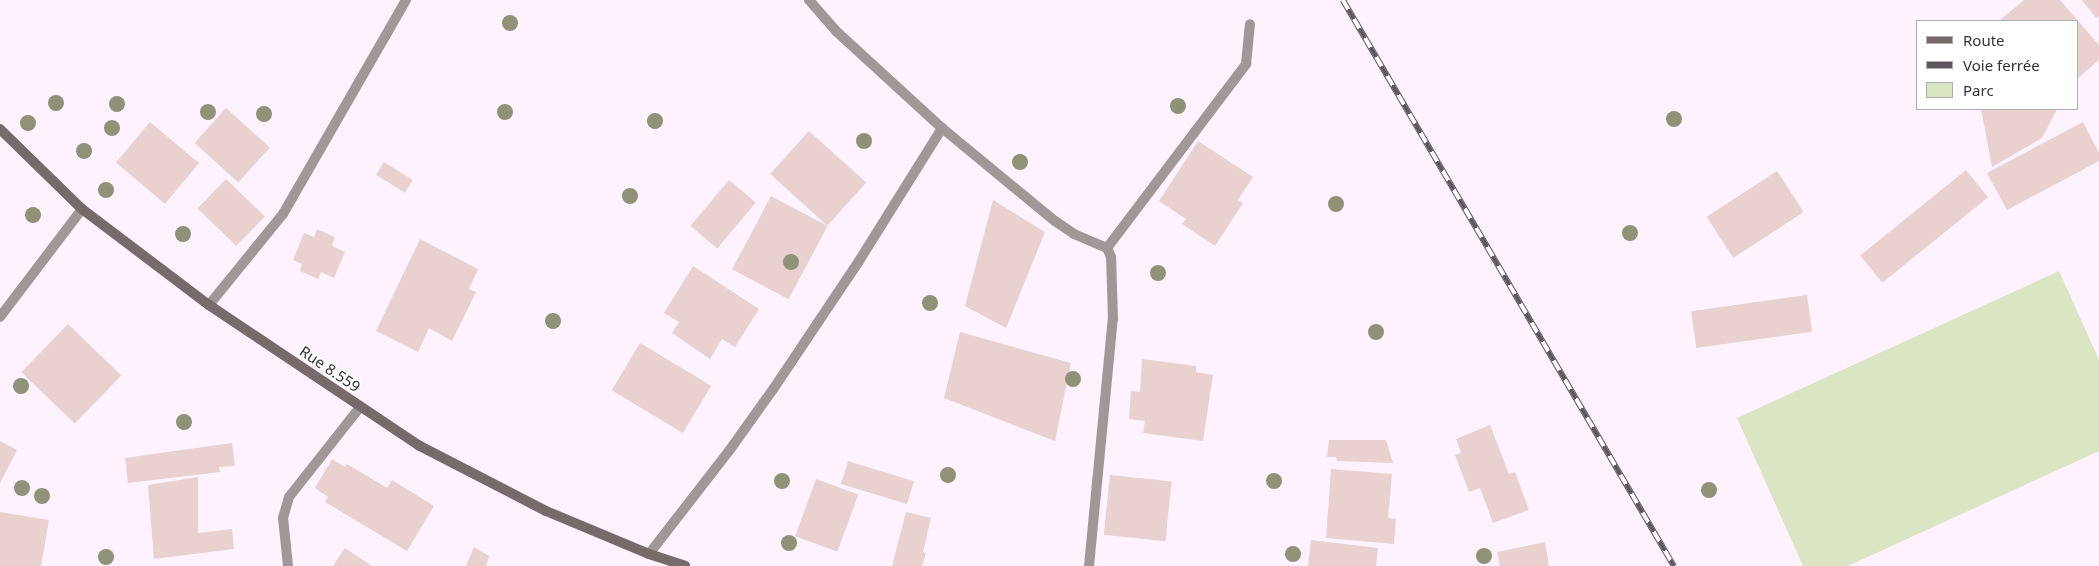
<!DOCTYPE html>
<meta charset="utf-8">
<style>
body{margin:0}
#map{position:relative;width:2099px;height:566px;overflow:hidden;background:#fdf2fe;font-family:"Noto Sans",sans-serif}
div>[style]{position:absolute}
[style*='--x']{left:calc(var(--x)*1px);top:calc(var(--y)*1px);width:calc(var(--w)*1px);rotate:calc(var(--a)*1deg)}
.green>*{inset:0;background:#d9e5c3}
.building>*{inset:0;background:#e8d1cf;transform-origin:0 0}
.street>*{height:10px;margin:-5px;padding:0 5px;transform-origin:5px;border-radius:5px;background:#a09797}
.secondary>*{height:10px;margin:-5px;padding:0 5px;transform-origin:5px;border-radius:5px;background:#776a6b}
.rail>*{height:5.5px;margin-top:-2.75px;transform-origin:0;background:repeating-linear-gradient(90deg,#fff 0 11px,#5d575e 0 22px);box-sizing:border-box;border-block:1px solid #5d575e}
.trees>*{width:16px;height:16px;margin:-8px;border-radius:50%;background:#8f9277}
span{translate:-50% -50%;white-space:nowrap;text-align:center;line-height:1.15;-webkit-text-stroke:4px #fff;paint-order:stroke}
.street-label{font-size:15px;color:#373238}
.legend{position:absolute;left:1916px;top:20px;width:162px;height:90px;box-sizing:border-box;background:#fff;border:1px solid #afadaf;margin:0;padding:6px 9px;list-style:none;font-size:15px;color:#373238}
.legend li{display:flex;align-items:center;gap:10px;height:25px}
.legend b{width:25px;border:1px solid #afadaf}
</style>
<div id="map">
<div class="green">
<i style="clip-path:polygon(2059px 271px,2099px 360px,2099px 451px,1848px 566px,1803px 566px,1737px 418px)"></i>
</div>
<div class="building">
<i style="clip-path:polygon(2024px 0,2060px 0,2099px 45px,2099px 60px,2078px 78px,2078px 21px,1999px 21px)"></i>
<i style="clip-path:polygon(2082px 0,2099px 0,2099px 16px,2096px 18px)"></i>
<i style="left:226px;top:108px;width:59px;height:47px;rotate:42deg"></i>
<i style="clip-path:polygon(1981px 109px,2057px 109px,2042px 138px,1992px 167px)"></i>
<i style="left:150px;top:122px;width:64px;height:53px;rotate:40deg"></i>
<i style="clip-path:polygon(2083px 122px,2099px 153px,2099px 161px,2007px 210px,1987px 173px)"></i>
<i style="left:809px;top:131px;width:77px;height:58px;rotate:42deg"></i>
<i style="clip-path:polygon(1198px 141px,1253px 177px,1238px 200px,1243px 203px,1215px 246px,1182px 224px,1186px 219px,1159px 201px)"></i>
<i style="left:384px;top:162px;width:34px;height:15px;rotate:32deg"></i>
<i style="left:1966px;top:170px;width:35px;height:136px;rotate:51deg"></i>
<i style="left:1777px;top:171px;width:49px;height:84px;rotate:57deg"></i>
<i style="left:226px;top:179px;width:54px;height:41px;rotate:44deg"></i>
<i style="left:729px;top:180px;width:35px;height:60px;rotate:40deg"></i>
<i style="left:771px;top:196px;width:64px;height:83px;rotate:28deg"></i>
<i style="clip-path:polygon(993px 200px,1045px 232px,1006px 328px,965px 306px)"></i>
<i style="clip-path:polygon(317px 229px,335px 237px,332px 246px,345px 252px,334px 278px,321px 272px,318px 279px,300px 271px,302px 264px,293px 260px,304px 233px,314px 237px)"></i>
<i style="clip-path:polygon(420px 239px,478px 269px,469px 289px,476px 292px,452px 341px,429px 328px,418px 352px,376px 331px)"></i>
<i style="clip-path:polygon(693px 266px,759px 309px,735px 347px,722px 339px,710px 359px,672px 333px,679px 322px,664px 313px)"></i>
<i style="left:1807px;top:295px;width:37px;height:117px;rotate:82deg"></i>
<i style="left:68px;top:324px;width:74px;height:67px;rotate:44deg"></i>
<i style="clip-path:polygon(960px 332px,1071px 363px,1055px 441px,944px 398px)"></i>
<i style="left:640px;top:343px;width:83px;height:55px;rotate:31deg"></i>
<i style="clip-path:polygon(1142px 359px,1196px 366px,1196px 372px,1213px 375px,1203px 441px,1143px 433px,1145px 421px,1129px 419px,1131px 391px,1140px 392px)"></i>
<i style="clip-path:polygon(1490px 425px,1509px 474px,1515px 472px,1529px 510px,1493px 523px,1480px 488px,1469px 492px,1455px 455px,1461px 453px,1456px 439px)"></i>
<i style="clip-path:polygon(1329px 440px,1386px 440px,1393px 463px,1337px 461px,1336px 457px,1327px 457px)"></i>
<i style="clip-path:polygon(0 441px,17px 450px,0 483px)"></i>
<i style="clip-path:polygon(232px 443px,235px 466px,219px 467px,220px 472px,128px 483px,125px 458px)"></i>
<i style="clip-path:polygon(332px 459px,345px 467px,347px 464px,387px 488px,392px 480px,434px 506px,407px 551px,325px 502px,328px 497px,315px 488px)"></i>
<i style="left:848px;top:461px;width:69px;height:24px;rotate:17deg"></i>
<i style="clip-path:polygon(1331px 469px,1392px 474px,1388px 518px,1396px 519px,1394px 544px,1326px 538px)"></i>
<i style="left:1110px;top:475px;width:62px;height:60px;rotate:6deg"></i>
<i style="clip-path:polygon(198px 477px,198px 533px,232px 529px,234px 549px,154px 559px,148px 485px)"></i>
<i style="left:816px;top:479px;width:45px;height:61px;rotate:20deg"></i>
<i style="clip-path:polygon(0 512px,49px 520px,41px 566px,0 566px)"></i>
<i style="clip-path:polygon(906px 512px,931px 518px,923px 552px,926px 553px,922px 566px,892px 566px)"></i>
<i style="clip-path:polygon(1311px 540px,1378px 548px,1376px 566px,1308px 566px)"></i>
<i style="clip-path:polygon(1545px 542px,1549px 566px,1500px 566px,1497px 552px)"></i>
<i style="clip-path:polygon(474px 547px,489px 556px,486px 566px,466px 566px)"></i>
<i style="clip-path:polygon(345px 548px,372px 566px,333px 566px)"></i>
</div>
<div class="street">
<i style="--x:809;--y:0;--w:41;--a:48.9"></i>
<i style="--x:836;--y:31;--w:144;--a:42.5"></i>
<i style="--x:942;--y:128;--w:146;--a:39.5"></i>
<i style="--x:1055;--y:221;--w:23;--a:34"></i>
<i style="--x:1074;--y:234;--w:36;--a:23"></i>
<i style="--x:209;--y:305;--w:117;--a:-50.9"></i>
<i style="--x:283;--y:214;--w:247;--a:-60.1"></i>
<i style="--x:0;--y:317;--w:136;--a:-52.8"></i>
<i style="--x:649;--y:554;--w:130;--a:-52.2"></i>
<i style="--x:729;--y:451;--w:77;--a:-54.5"></i>
<i style="--x:774;--y:388;--w:153;--a:-56.2"></i>
<i style="--x:859;--y:261;--w:157;--a:-58"></i>
<i style="--x:288;--y:566;--w:48;--a:-95.9"></i>
<i style="--x:283;--y:518;--w:22;--a:-74"></i>
<i style="--x:289;--y:497;--w:115;--a:-51.7"></i>
<i style="--x:1089;--y:566;--w:248;--a:-84.5"></i>
<i style="--x:1113;--y:319;--w:62;--a:-91.8"></i>
<i style="--x:1111;--y:257;--w:10;--a:-114"></i>
<i style="--x:1107;--y:248;--w:231;--a:-52.9"></i>
<i style="--x:1246;--y:64;--w:40;--a:-84.3"></i>
</div>
<div class="secondary">
<i style="--x:0;--y:129;--w:115;--a:44.3"></i>
<i style="--x:82;--y:209;--w:159;--a:37.1"></i>
<i style="--x:209;--y:305;--w:252;--a:33.8"></i>
<i style="--x:418;--y:445;--w:144;--a:27.3"></i>
<i style="--x:546;--y:511;--w:112;--a:22.7"></i>
<i style="--x:649;--y:554;--w:38;--a:18"></i>
</div>
<div class="rail">
<i style="--x:1343;--y:0;--w:656;--a:59.68"></i>
</div>
<div class="trees">
<i style="left:510px;top:23px"></i>
<i style="left:56px;top:103px"></i>
<i style="left:117px;top:104px"></i>
<i style="left:1178px;top:106px"></i>
<i style="left:208px;top:112px"></i>
<i style="left:505px;top:112px"></i>
<i style="left:264px;top:114px"></i>
<i style="left:1674px;top:119px"></i>
<i style="left:655px;top:121px"></i>
<i style="left:28px;top:123px"></i>
<i style="left:112px;top:128px"></i>
<i style="left:864px;top:141px"></i>
<i style="left:84px;top:151px"></i>
<i style="left:1020px;top:162px"></i>
<i style="left:106px;top:190px"></i>
<i style="left:630px;top:196px"></i>
<i style="left:1336px;top:204px"></i>
<i style="left:33px;top:215px"></i>
<i style="left:1630px;top:233px"></i>
<i style="left:183px;top:234px"></i>
<i style="left:791px;top:262px"></i>
<i style="left:1158px;top:273px"></i>
<i style="left:930px;top:303px"></i>
<i style="left:553px;top:321px"></i>
<i style="left:1376px;top:332px"></i>
<i style="left:1073px;top:379px"></i>
<i style="left:21px;top:386px"></i>
<i style="left:184px;top:422px"></i>
<i style="left:948px;top:475px"></i>
<i style="left:782px;top:481px"></i>
<i style="left:1274px;top:481px"></i>
<i style="left:22px;top:488px"></i>
<i style="left:1709px;top:490px"></i>
<i style="left:42px;top:496px"></i>
<i style="left:789px;top:543px"></i>
<i style="left:1293px;top:554px"></i>
<i style="left:1484px;top:556px"></i>
<i style="left:106px;top:557px"></i>
</div>
<div class="street-label">
<span style="left:330px;top:369px;rotate:34deg">Rue 8.559</span>
</div>
<ul class="legend">
<li><b style="height:6px;background:#776a6b"></b>Route</li>
<li><b style="height:6px;background:#5d575e"></b>Voie ferrée</li>
<li><b style="height:14px;background:#d9e5c3"></b>Parc</li>
</ul>
</div>
